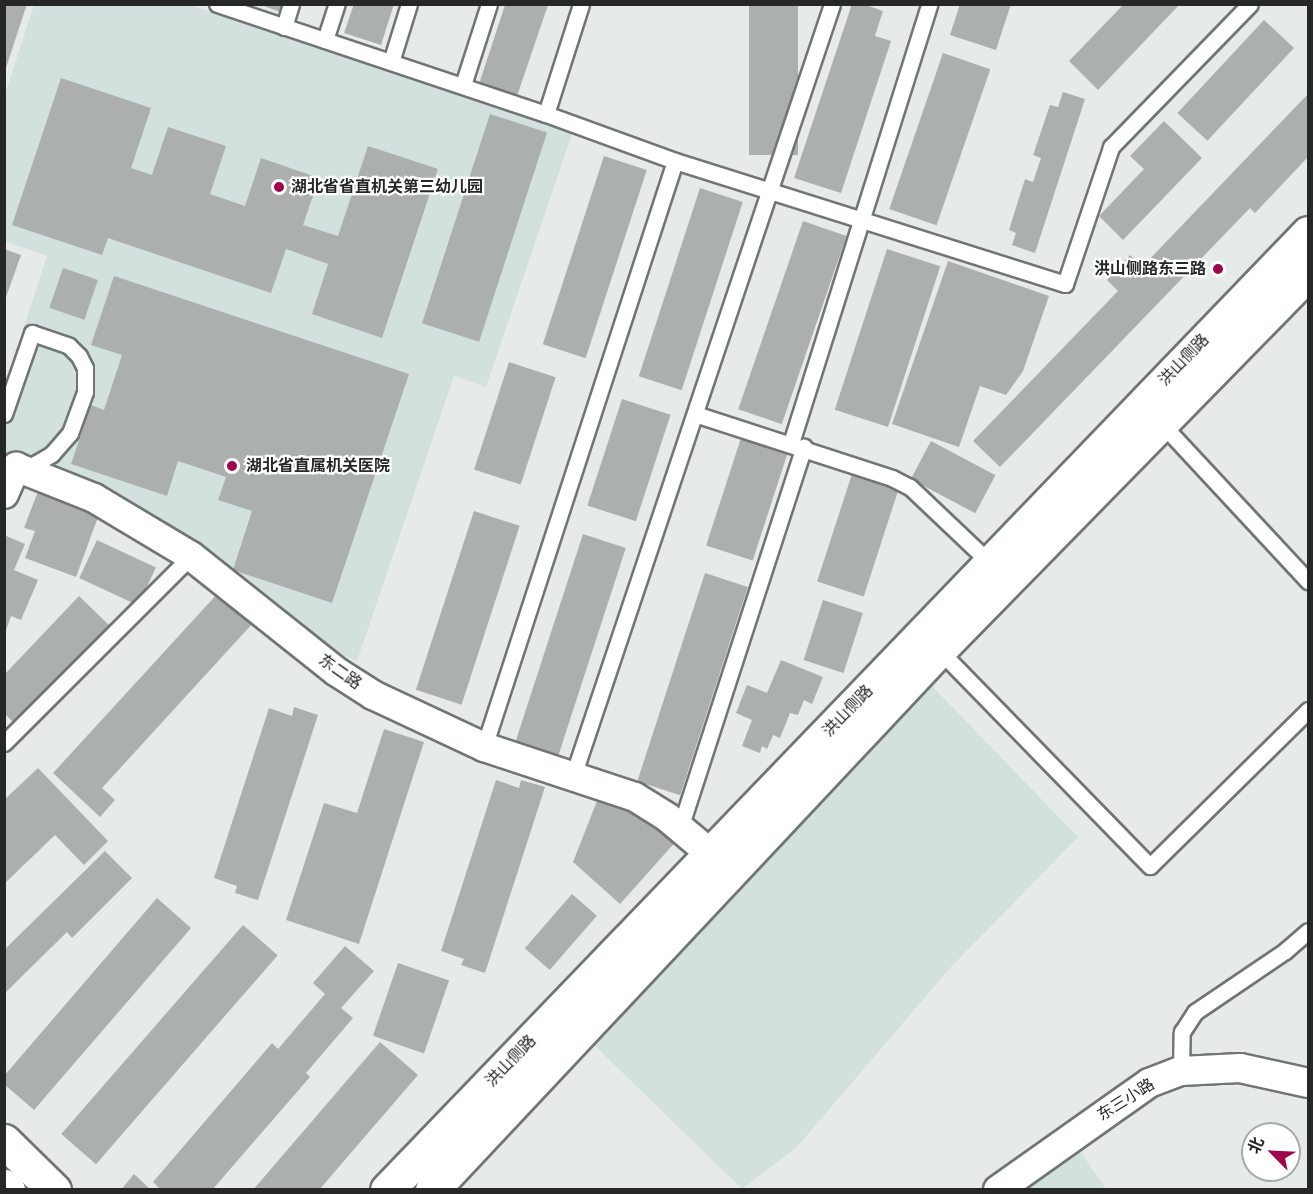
<!DOCTYPE html>
<meta charset="utf-8">
<style>
body{margin:0}
#map{position:relative;width:1313px;height:1194px;overflow:hidden;background:#e6ebea;font-family:"Fira Sans","Noto Sans SC",sans-serif}
div>[style]{position:absolute}
[style*='--x']{left:calc(var(--x)*1px);top:calc(var(--y)*1px);width:calc(var(--w)*1px);rotate:calc(var(--a)*1deg)}
.built>*{inset:0;background:#d2e0de}
.building>*{inset:0;background:#abb0af;transform-origin:0 0}
.roads{filter:drop-shadow(2px 0 #717574) drop-shadow(-2px 0 #717574) drop-shadow(0 2px #717574) drop-shadow(0 -2px #717574)}
.lane>*{height:15px;margin:-7.5px;padding:0 7.5px;transform-origin:7.5px;border-radius:7.5px;background:#fff}
.street>*{height:28px;margin:-14px;padding:0 14px;transform-origin:14px;border-radius:14px;background:#fff}
.secondary>*{height:33px;margin:-16.5px;padding:0 16.5px;transform-origin:16.5px;border-radius:16.5px;background:#fff}
.dots>*{width:16px;height:16px;translate:-50% -50%;box-sizing:border-box;border:3px solid #fff;border-radius:50%}
span{translate:-50% -50%;white-space:nowrap;text-align:center;line-height:1.15;-webkit-text-stroke:4.5px #fff;paint-order:stroke}
.poi-label{font-size:16px;color:#262828;font-weight:700}
.left{translate:0 -50%;text-align:left}
.right{translate:-100% -50%;text-align:right}
.street-label{font-size:16px;color:#262828}
.frame{position:absolute;inset:0;border:6px solid #262828;pointer-events:none}
.north{position:absolute;left:1241px;top:1122px;width:60px;height:60px;box-sizing:border-box;background:#fff;border:2px solid #a8a9a9;border-radius:50%;rotate:294deg;font-size:16px;font-weight:700;line-height:24px;text-align:center;color:#262828}
.north::after{content:'';display:block;margin:auto;width:21px;height:27px;background:#9f054a;clip-path:polygon(50% 0,100% 100%,50% 72%,0 100%)}
</style>
<div id="map">
<div class="built">
<i style="clip-path:polygon(34px 5px,190px 5px,572px 134px,486px 387px,454px 376px,357px 661px,327px 649px,76px 480px,5px 452px,5px 385px,47px 256px,5px 241px,5px 94px)"></i>
<i style="clip-path:polygon(932px 686px,1078px 837px,949px 969px,797px 1147px,742px 1189px,591px 1042px)"></i>
<i style="clip-path:polygon(1080px 1151px,1106px 1189px,1026px 1189px)"></i>
</div>
<div class="building">
<i style="clip-path:polygon(4px 4px,27px 4px,5px 71px,4px 71px)"></i>
<i style="clip-path:polygon(259px 4px,282px 4px,280px 12px)"></i>
<i style="clip-path:polygon(354px 4px,394px 4px,381px 45px,344px 33px)"></i>
<i style="left:749px;top:4px;width:49px;height:151px"></i>
<i style="clip-path:polygon(852px 4px,863px 4px,883px 11px,875px 36px,891px 41px,841px 193px,794px 178px)"></i>
<i style="clip-path:polygon(960px 4px,1011px 4px,996px 50px,950px 35px)"></i>
<i style="clip-path:polygon(1124px 4px,1180px 4px,1098px 90px,1069px 61px)"></i>
<i style="clip-path:polygon(505px 5px,548px 5px,517px 96px,479px 84px)"></i>
<i style="left:1264px;top:20px;width:41px;height:127px;rotate:43deg"></i>
<i style="left:943px;top:53px;width:50px;height:165px;rotate:19deg"></i>
<i style="clip-path:polygon(61px 78px,151px 108px,131px 168px,152px 175px,168px 127px,226px 146px,210px 194px,245px 206px,261px 158px,319px 178px,303px 225px,338px 236px,368px 146px,438px 169px,382px 338px,312px 314px,328px 264px,286px 249px,271px 293px,108px 238px,102px 255px,12px 225px)"></i>
<i style="clip-path:polygon(1063px 92px,1085px 99px,1035px 253px,1012px 245px,1016px 233px,1009px 230px,1025px 179px,1033px 182px,1041px 158px,1033px 155px,1050px 105px,1058px 107px)"></i>
<i style="clip-path:polygon(1308px 94px,1308px 157px,1255px 213px,1250px 208px,1000px 467px,973px 441px,1118px 291px,1107px 280px,1130px 255px,1142px 267px)"></i>
<i style="left:490px;top:114px;width:60px;height:220px;rotate:18deg"></i>
<i style="clip-path:polygon(1164px 121px,1202px 158px,1123px 240px,1099px 216px,1144px 169px,1130px 156px)"></i>
<i style="left:604px;top:156px;width:45px;height:198px;rotate:18deg"></i>
<i style="left:700px;top:188px;width:45px;height:198px;rotate:18deg"></i>
<i style="left:803px;top:221px;width:46px;height:199px;rotate:19deg"></i>
<i style="clip-path:polygon(4px 249px,21px 255px,5px 300px,4px 300px)"></i>
<i style="left:887px;top:249px;width:56px;height:169px;rotate:18deg"></i>
<i style="clip-path:polygon(948px 261px,1049px 296px,1023px 371px,1006px 395px,980px 386px,959px 447px,892px 424px)"></i>
<i style="left:63px;top:268px;width:37px;height:42px;rotate:19deg"></i>
<i style="clip-path:polygon(114px 276px,409px 374px,332px 603px,233px 570px,252px 511px,218px 500px,226px 477px,178px 461px,167px 496px,71px 464px,91px 405px,104px 410px,122px 355px,91px 345px)"></i>
<i style="left:509px;top:362px;width:49px;height:113px;rotate:18deg"></i>
<i style="left:622px;top:399px;width:51px;height:112px;rotate:18deg"></i>
<i style="left:741px;top:438px;width:49px;height:113px;rotate:18deg"></i>
<i style="left:931px;top:441px;width:73px;height:43px;rotate:28deg"></i>
<i style="left:852px;top:474px;width:49px;height:113px;rotate:18deg"></i>
<i style="clip-path:polygon(40px 486px,101px 509px,76px 577px,25px 558px,35px 531px,24px 528px)"></i>
<i style="left:474px;top:511px;width:48px;height:188px;rotate:18deg"></i>
<i style="left:583px;top:534px;width:45px;height:219px;rotate:18deg"></i>
<i style="clip-path:polygon(4px 535px,25px 544px,14px 570px,38px 580px,21px 620px,11px 616px,5px 633px)"></i>
<i style="left:97px;top:540px;width:65px;height:42px;rotate:25deg"></i>
<i style="left:705px;top:573px;width:45px;height:219px;rotate:18deg"></i>
<i style="clip-path:polygon(219px 592px,253px 623px,102px 788px,115px 800px,100px 817px,53px 773px)"></i>
<i style="clip-path:polygon(79px 596px,111px 627px,17px 726px,5px 714px,5px 674px)"></i>
<i style="left:823px;top:600px;width:42px;height:63px;rotate:18deg"></i>
<i style="clip-path:polygon(781px 660px,823px 677px,812px 704px,804px 700px,798px 715px,790px 713px,780px 738px,773px 735px,767px 749px,762px 746px,760px 753px,742px 746px,752px 720px,736px 713px,747px 685px,767px 693px)"></i>
<i style="clip-path:polygon(294px 707px,318px 715px,258px 900px,235px 893px,237px 886px,214px 878px,269px 708px,292px 716px)"></i>
<i style="clip-path:polygon(384px 729px,424px 742px,359px 944px,286px 920px,324px 803px,357px 813px)"></i>
<i style="clip-path:polygon(38px 768px,108px 841px,84px 865px,55px 835px,4px 884px,4px 800px)"></i>
<i style="clip-path:polygon(496px 780px,519px 788px,521px 780px,545px 787px,485px 973px,461px 965px,464px 959px,441px 951px)"></i>
<i style="clip-path:polygon(599px 796px,656px 818px,679px 838px,620px 904px,573px 862px)"></i>
<i style="clip-path:polygon(105px 851px,132px 878px,72px 938px,67px 932px,4px 994px,4px 950px)"></i>
<i style="left:572px;top:894px;width:33px;height:72px;rotate:41deg"></i>
<i style="clip-path:polygon(157px 898px,191px 928px,34px 1110px,4px 1084px,4px 1076px)"></i>
<i style="left:243px;top:925px;width:46px;height:277px;rotate:41deg"></i>
<i style="clip-path:polygon(345px 946px,374px 971px,341px 1008px,353px 1018px,306px 1073px,310px 1077px,212px 1190px,161px 1190px,153px 1182px,272px 1043px,278px 1049px,325px 994px,313px 983px)"></i>
<i style="left:398px;top:963px;width:54px;height:77px;rotate:19deg"></i>
<i style="clip-path:polygon(380px 1042px,418px 1075px,319px 1190px,253px 1190px)"></i>
<i style="clip-path:polygon(134px 1174px,151px 1190px,121px 1190px)"></i>
</div>
<div class="roads">
<div class="lane">
<i style="--x:217;--y:4;--w:347;--a:18.5"></i>
<i style="--x:546;--y:114;--w:137;--a:20"></i>
<i style="--x:675;--y:161;--w:409;--a:17.5"></i>
<i style="--x:1065;--y:284;--w:145;--a:-71.4"></i>
<i style="--x:1111;--y:147;--w:199;--a:-45.8"></i>
<i style="--x:284;--y:27;--w:24;--a:-73"></i>
<i style="--x:325;--y:40;--w:38;--a:-72"></i>
<i style="--x:391;--y:62;--w:61;--a:-72.8"></i>
<i style="--x:463;--y:85;--w:85;--a:-72.2"></i>
<i style="--x:546;--y:114;--w:115;--a:-72.3"></i>
<i style="--x:4;--y:414;--w:86;--a:-70.9"></i>
<i style="--x:32;--y:333;--w:39;--a:19"></i>
<i style="--x:69;--y:346;--w:14;--a:45"></i>
<i style="--x:79;--y:356;--w:13;--a:63"></i>
<i style="--x:85;--y:368;--w:24;--a:90"></i>
<i style="--x:85;--y:392;--w:44;--a:110.1"></i>
<i style="--x:70;--y:433;--w:28;--a:131"></i>
<i style="--x:52;--y:454;--w:32;--a:150"></i>
<i style="--x:695;--y:414;--w:207;--a:18"></i>
<i style="--x:892;--y:478;--w:20;--a:27"></i>
<i style="--x:910;--y:487;--w:110;--a:43.5"></i>
<i style="--x:1161;--y:423;--w:216;--a:47.1"></i>
<i style="--x:791;--y:443;--w:460;--a:-72.5"></i>
<i style="--x:939;--y:650;--w:302;--a:45.7"></i>
<i style="--x:1150;--y:866;--w:222;--a:-44.6"></i>
<i style="--x:4;--y:743;--w:264;--a:-45"></i>
<i style="--x:484;--y:747;--w:616;--a:-71.95"></i>
<i style="--x:573;--y:776;--w:814;--a:-71.45"></i>
<i style="--x:680;--y:828;--w:401;--a:-72"></i>
<i style="--x:1181;--y:1071;--w:39;--a:-89"></i>
<i style="--x:1182;--y:1032;--w:24;--a:-57"></i>
<i style="--x:1195;--y:1012;--w:109;--a:-34.1"></i>
<i style="--x:1285;--y:951;--w:30;--a:-41"></i>
</div>
<div class="street">
<i style="--x:4;--y:494;--w:30;--a:-66"></i>
<i style="--x:16;--y:467;--w:84;--a:21.7"></i>
<i style="--x:94;--y:498;--w:113;--a:30.9"></i>
<i style="--x:191;--y:556;--w:186;--a:38.5"></i>
<i style="--x:337;--y:672;--w:43;--a:32.6"></i>
<i style="--x:373;--y:695;--w:123;--a:25.1"></i>
<i style="--x:484;--y:747;--w:159;--a:18.3"></i>
<i style="--x:635;--y:797;--w:39;--a:32"></i>
<i style="--x:668;--y:818;--w:56;--a:39.9"></i>
<i style="--x:998;--y:1190;--w:185;--a:-35.3"></i>
<i style="--x:1149;--y:1083;--w:34;--a:-21"></i>
<i style="--x:1181;--y:1071;--w:59;--a:-2.9"></i>
<i style="--x:1240;--y:1068;--w:70;--a:12.4"></i>
</div>
<div class="secondary">
<i style="--x:4;--y:1141;--w:70;--a:44.4"></i>
<i style="--x:4;--y:1186;--w:6;--a:45"></i>
<i style="--x:387;--y:1190;--w:1328;--a:-46.1"></i>
<i style="--x:432;--y:1190;--w:741;--a:-46.81"></i>
<i style="--x:939;--y:650;--w:528;--a:-45.61"></i>
</div>
</div>
<div class="dots">
<i style="left:279px;top:187px;background:#9f054a"></i>
<i style="left:1218px;top:269px;background:#9f054a"></i>
<i style="left:232px;top:466px;background:#9f054a"></i>
</div>
<div class="poi-label">
<span class="left" style="left:291px;top:187px">湖北省省直机关第三幼儿园</span>
<span class="right" style="left:1206px;top:269px">洪山侧路东三路</span>
<span class="left" style="left:246px;top:466px">湖北省直属机关医院</span>
</div>
<div class="street-label">
<span style="left:1184px;top:360px;rotate:-46deg">洪山侧路</span>
<span style="left:340px;top:672px;rotate:35deg">东二路</span>
<span style="left:848px;top:711px;rotate:-46deg">洪山侧路</span>
<span style="left:511px;top:1061px;rotate:-46deg">洪山侧路</span>
<span style="left:1126px;top:1100px;rotate:-32deg">东三小路</span>
</div>
<div class="frame"></div>
<div class="north">北</div>
</div>
